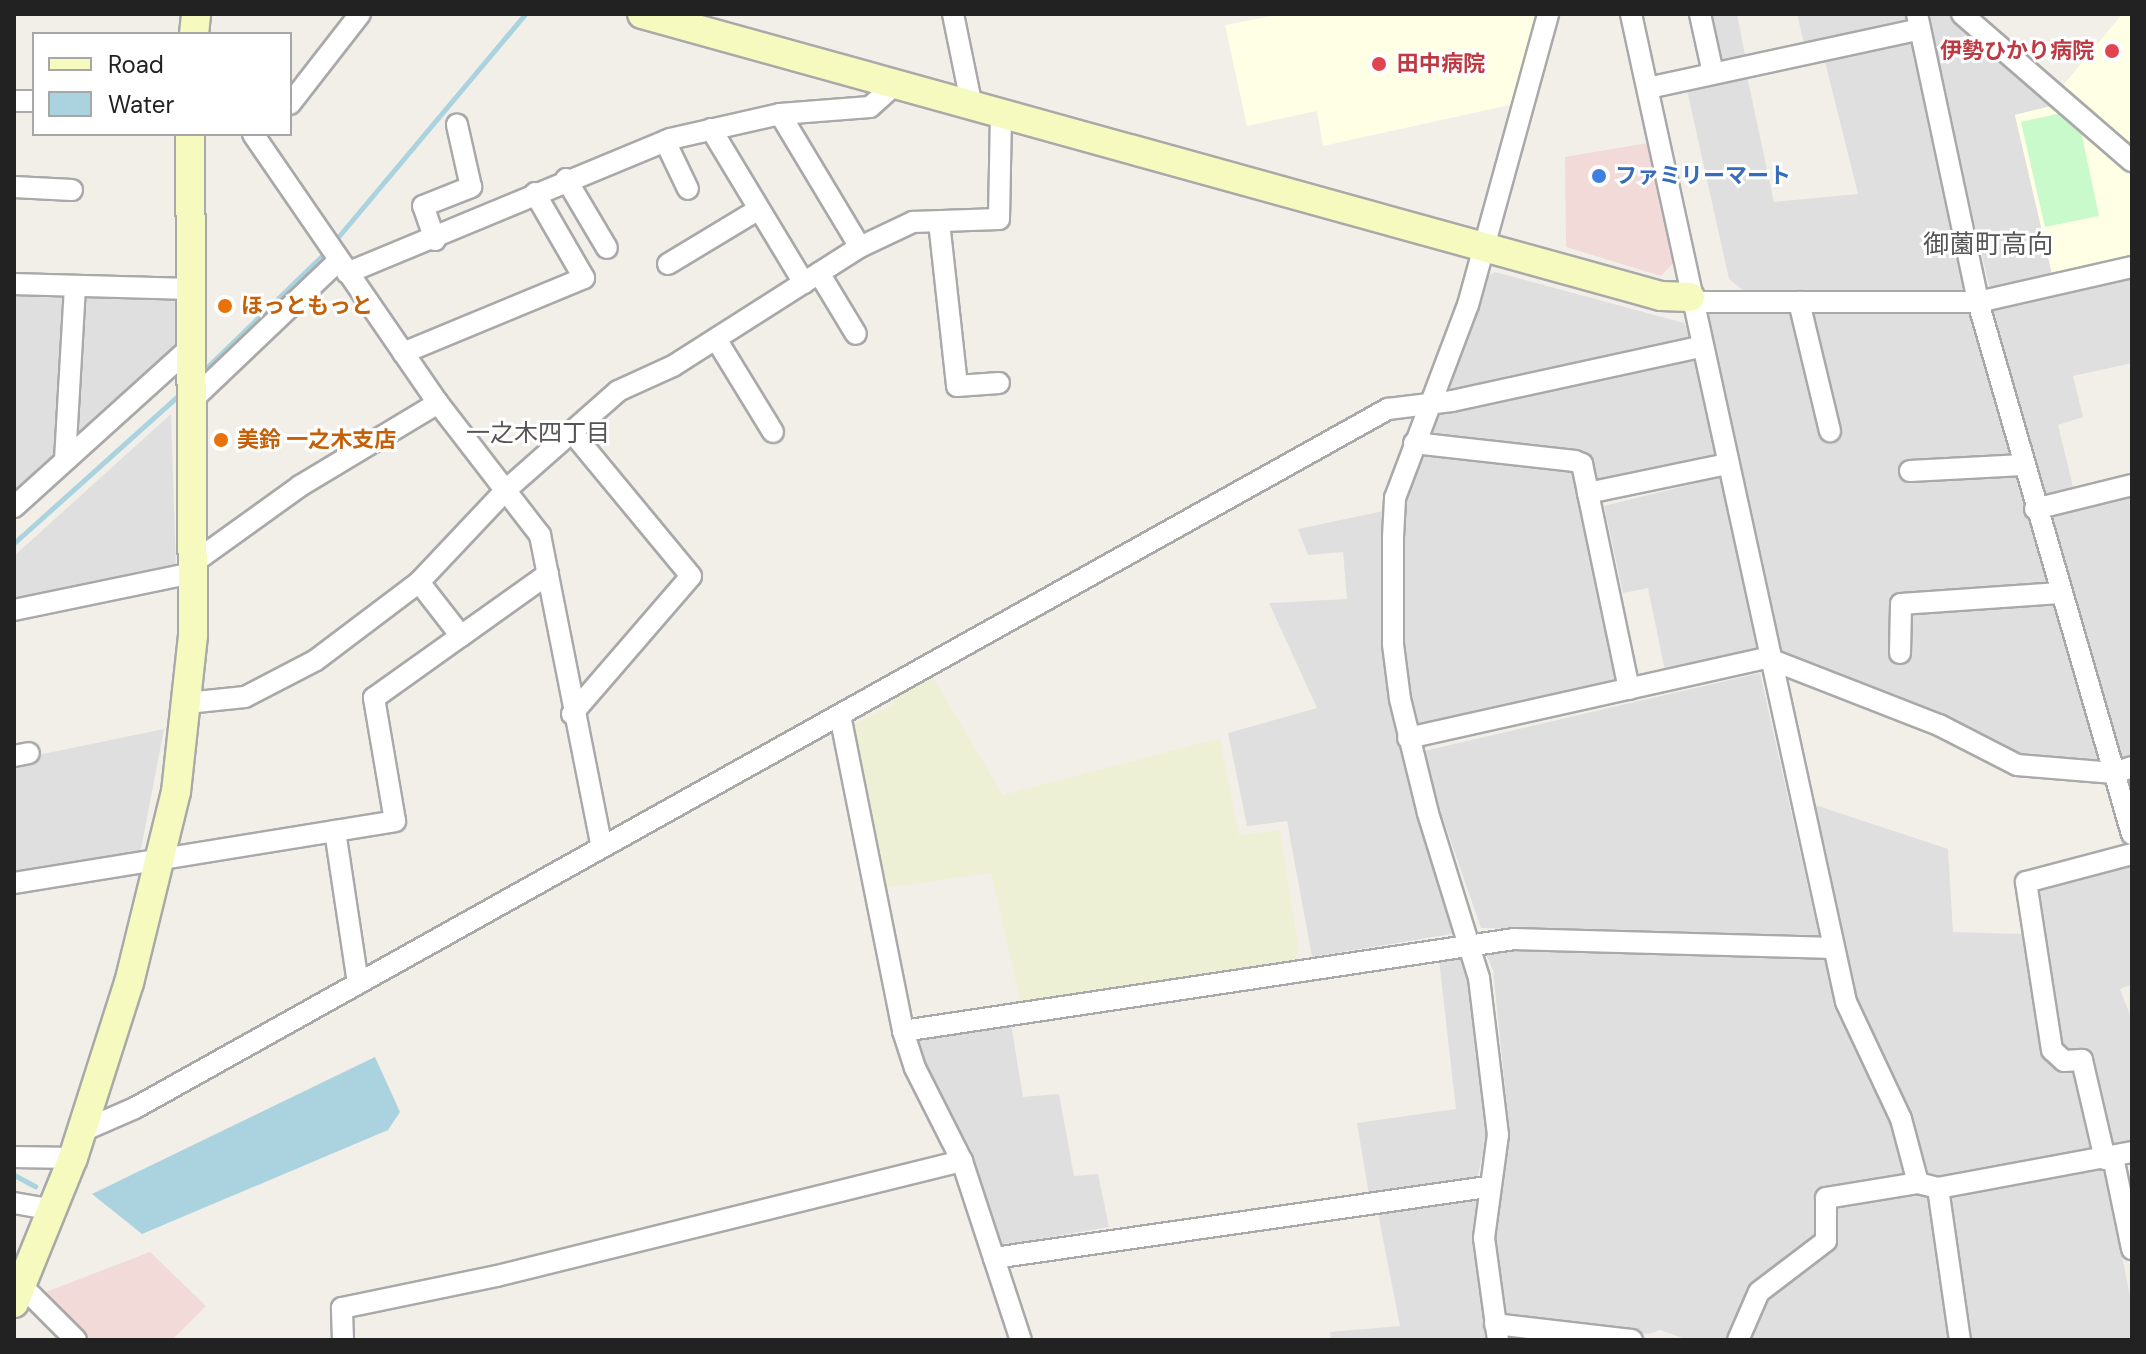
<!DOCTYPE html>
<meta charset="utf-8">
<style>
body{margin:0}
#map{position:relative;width:2146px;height:1354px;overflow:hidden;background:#f2efe9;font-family:"DM Sans","Noto Sans JP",sans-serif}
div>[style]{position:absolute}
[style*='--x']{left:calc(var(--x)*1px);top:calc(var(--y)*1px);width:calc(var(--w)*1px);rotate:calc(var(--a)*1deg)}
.residential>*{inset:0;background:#e0dfdf}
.commercial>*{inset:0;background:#f2dad9}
.education>*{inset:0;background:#ffffe5}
.farmland>*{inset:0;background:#eef0d5}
.park>*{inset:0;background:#c8facc}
.water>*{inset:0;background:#aad3df}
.stream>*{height:5px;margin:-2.5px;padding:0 2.5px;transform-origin:2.5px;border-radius:2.5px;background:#aad3df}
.roads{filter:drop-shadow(2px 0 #a9a9a9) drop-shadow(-2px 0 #a9a9a9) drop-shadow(0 2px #a9a9a9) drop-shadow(0 -2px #a9a9a9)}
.street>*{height:20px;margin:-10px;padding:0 10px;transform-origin:10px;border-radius:10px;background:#fff}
.secondary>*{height:28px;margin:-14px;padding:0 14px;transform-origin:14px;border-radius:14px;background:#f7fabf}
.dots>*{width:22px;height:22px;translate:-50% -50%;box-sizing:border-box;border:4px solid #fff;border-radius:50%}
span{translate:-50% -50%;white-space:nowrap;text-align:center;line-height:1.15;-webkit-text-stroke:6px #fff;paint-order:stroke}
.health-label{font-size:22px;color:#be3a42;font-weight:700}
.right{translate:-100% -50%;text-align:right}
.left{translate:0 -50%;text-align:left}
.shop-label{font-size:22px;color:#366cbe;font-weight:700}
.food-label{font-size:22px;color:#c56008;font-weight:700}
.neighbourhood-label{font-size:24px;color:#555}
.quarter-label{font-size:26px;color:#555}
.frame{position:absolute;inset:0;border:16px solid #222;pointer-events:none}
.legend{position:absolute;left:32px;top:32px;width:260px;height:104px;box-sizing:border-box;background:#fff;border:2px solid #a7a7a7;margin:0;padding:10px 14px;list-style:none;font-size:24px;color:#222}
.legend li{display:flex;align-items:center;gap:16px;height:40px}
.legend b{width:40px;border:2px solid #a7a7a7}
</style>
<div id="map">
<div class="residential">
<i style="clip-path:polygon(1705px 14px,1737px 14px,1746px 60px,1721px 66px)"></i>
<i style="clip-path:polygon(1797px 14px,1911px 14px,1914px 25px,1805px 48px)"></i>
<i style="clip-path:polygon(1925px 14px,1960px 14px,2060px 104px,2015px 115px,2053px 278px,1990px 289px)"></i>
<i style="clip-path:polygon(1915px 38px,1969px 295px,1749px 295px,1729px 279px,1687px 90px,1747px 76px,1774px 202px,1858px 194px,1824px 58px)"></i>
<i style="clip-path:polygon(1495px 272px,1684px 323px,1692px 343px,1448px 393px,1443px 389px,1484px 278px)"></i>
<i style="clip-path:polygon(2132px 272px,2132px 363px,2073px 376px,2083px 417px,2058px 425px,2075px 495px,2045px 503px,1986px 309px)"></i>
<i style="clip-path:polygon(14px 294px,175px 296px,177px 345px,14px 494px)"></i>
<i style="clip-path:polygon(1701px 306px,1967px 308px,1973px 312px,2103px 757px,2097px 766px,2019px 758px,1778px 656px)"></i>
<i style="clip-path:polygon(1697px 357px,1718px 456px,1598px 484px,1590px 482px,1583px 458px,1428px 439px,1436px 413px)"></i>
<i style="clip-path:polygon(171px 414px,176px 568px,14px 601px,14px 556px)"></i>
<i style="clip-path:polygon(1421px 449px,1572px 464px,1624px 681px,1412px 728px,1399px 643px,1399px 513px)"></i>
<i style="clip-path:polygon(1721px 477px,1758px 656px,1666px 676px,1648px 588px,1623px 593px,1604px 506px)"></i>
<i style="clip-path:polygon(2132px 490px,2132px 760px,2127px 761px,2115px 753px,2041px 513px)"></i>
<i style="clip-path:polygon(1388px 510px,1387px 643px,1457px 933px,1312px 957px,1287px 821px,1247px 826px,1228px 733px,1317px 708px,1269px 603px,1347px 599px,1343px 552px,1308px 555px,1298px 529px)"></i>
<i style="clip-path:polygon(1760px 673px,1819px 936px,1481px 928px,1420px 752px)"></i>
<i style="clip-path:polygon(164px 729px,140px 854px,14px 875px,14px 760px)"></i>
<i style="clip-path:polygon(1809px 803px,1948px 849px,1953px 932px,2022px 934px,2042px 1050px,2056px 1068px,2075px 1069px,2093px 1152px,1926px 1178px,1911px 1114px,1856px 1001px)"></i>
<i style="clip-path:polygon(2131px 863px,2132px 984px,2120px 989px,2132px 1020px,2132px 1142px,2111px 1148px,2089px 1053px,2068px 1054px,2059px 1047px,2035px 889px)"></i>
<i style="clip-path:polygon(1561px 948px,1827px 957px,1834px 1007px,1895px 1124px,1907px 1178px,1818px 1188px,1818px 1236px,1750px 1286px,1728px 1340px,1688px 1340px,1660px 1330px,1649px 1334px,1504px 1317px,1492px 1240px,1496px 1194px,1510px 1137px,1493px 970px,1484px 949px)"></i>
<i style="clip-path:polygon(1466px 955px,1472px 974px,1488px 1133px,1477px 1178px,1369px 1195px,1357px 1123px,1456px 1109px,1439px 960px)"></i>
<i style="clip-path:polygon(1011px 1024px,1023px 1097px,1059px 1094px,1074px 1176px,1098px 1174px,1109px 1227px,999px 1246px,972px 1151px,922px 1062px,918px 1039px)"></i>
<i style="clip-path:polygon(2104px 1166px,2132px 1306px,2132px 1340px,1968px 1340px,1948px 1194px)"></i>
<i style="clip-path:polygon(1931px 1195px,1951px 1340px,1747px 1340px,1763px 1298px,1835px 1247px,1834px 1204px)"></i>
<i style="clip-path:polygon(1477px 1196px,1475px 1238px,1488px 1340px,1331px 1340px,1330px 1332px,1400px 1326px,1377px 1208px)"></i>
</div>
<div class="commercial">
<i style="clip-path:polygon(1654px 142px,1677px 259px,1661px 276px,1566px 247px,1565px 157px)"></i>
<i style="clip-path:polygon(150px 1252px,206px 1306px,172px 1340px,76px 1340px,33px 1297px)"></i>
</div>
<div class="education">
<i style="clip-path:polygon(1282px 14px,1538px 14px,1514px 104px,1323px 146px,1317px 111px,1247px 126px,1225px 25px)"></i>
<i style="clip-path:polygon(2122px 14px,2132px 14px,2132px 148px,2061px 88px)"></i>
<i style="clip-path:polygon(2060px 104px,2130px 165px,2132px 263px,2053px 278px,2015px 115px)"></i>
</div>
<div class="farmland">
<i style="clip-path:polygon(932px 676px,1003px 795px,1220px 738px,1239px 835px,1280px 830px,1299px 951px,1291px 963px,1022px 1008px,991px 873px,885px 888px,851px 725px,893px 705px,889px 698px)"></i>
</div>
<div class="park">
<i style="clip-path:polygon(2061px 113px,2081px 131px,2099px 216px,2045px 227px,2021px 122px)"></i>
</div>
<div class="water">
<i style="clip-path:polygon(375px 1057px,400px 1112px,388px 1130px,142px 1234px,92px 1194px)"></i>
</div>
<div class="stream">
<i style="--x:333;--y:243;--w:299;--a:-50"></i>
<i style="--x:202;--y:372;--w:174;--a:-44.1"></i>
<i style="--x:14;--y:543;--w:224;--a:-41.9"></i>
<i style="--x:14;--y:1175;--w:24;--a:28"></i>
</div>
<div class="roads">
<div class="street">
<i style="--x:953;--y:14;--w:90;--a:78.4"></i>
<i style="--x:1631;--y:14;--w:1011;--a:77.72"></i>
<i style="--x:1846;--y:1002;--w:129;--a:64.8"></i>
<i style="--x:1901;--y:1119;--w:66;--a:75.1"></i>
<i style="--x:1918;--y:1183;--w:21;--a:14"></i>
<i style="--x:1938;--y:1188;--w:154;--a:81.8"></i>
<i style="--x:1700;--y:14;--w:60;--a:77.6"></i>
<i style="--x:1917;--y:14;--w:294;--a:78"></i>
<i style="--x:1978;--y:302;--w:554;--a:73.86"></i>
<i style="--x:1962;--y:14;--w:225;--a:40.9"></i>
<i style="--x:1648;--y:88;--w:278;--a:-12.2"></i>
<i style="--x:14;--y:101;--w:20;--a:0"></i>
<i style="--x:290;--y:104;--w:114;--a:-52.1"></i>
<i style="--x:780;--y:114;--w:155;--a:59"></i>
<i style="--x:711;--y:129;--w:180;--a:58.9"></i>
<i style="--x:253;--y:134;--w:326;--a:55.5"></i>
<i style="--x:438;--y:403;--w:167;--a:52.3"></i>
<i style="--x:540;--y:535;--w:318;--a:78.8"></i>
<i style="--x:665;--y:141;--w:53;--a:64.4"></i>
<i style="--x:566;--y:179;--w:80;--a:59.3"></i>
<i style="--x:14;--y:187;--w:58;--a:3"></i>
<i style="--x:939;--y:222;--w:165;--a:83.7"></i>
<i style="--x:957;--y:386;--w:42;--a:-4.1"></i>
<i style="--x:435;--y:240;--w:36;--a:-109"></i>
<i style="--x:423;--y:206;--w:52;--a:-21.6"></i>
<i style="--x:471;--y:187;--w:64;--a:-102.7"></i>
<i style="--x:668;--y:264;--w:106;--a:-31.1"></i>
<i style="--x:347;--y:273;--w:350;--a:-22.5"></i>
<i style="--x:670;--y:139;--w:113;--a:-12.8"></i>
<i style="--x:780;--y:114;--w:90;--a:-4.4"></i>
<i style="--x:870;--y:107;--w:36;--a:-42"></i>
<i style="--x:819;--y:273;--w:71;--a:58.8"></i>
<i style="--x:14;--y:284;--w:176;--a:1.6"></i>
<i style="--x:1691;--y:302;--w:287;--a:0"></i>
<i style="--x:1978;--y:302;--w:158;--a:-12.8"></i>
<i style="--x:1799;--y:302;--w:133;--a:76.5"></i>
<i style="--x:716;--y:339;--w:109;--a:58.5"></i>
<i style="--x:403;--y:353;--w:196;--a:-22.5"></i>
<i style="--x:584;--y:278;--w:98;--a:-120"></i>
<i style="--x:191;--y:401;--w:204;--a:-43.6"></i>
<i style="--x:1414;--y:443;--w:162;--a:6.4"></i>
<i style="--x:1575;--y:461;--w:8;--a:23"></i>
<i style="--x:1582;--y:464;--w:30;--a:78"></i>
<i style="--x:65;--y:460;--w:174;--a:-86.7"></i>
<i style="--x:1910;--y:471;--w:113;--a:-3"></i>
<i style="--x:14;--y:507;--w:239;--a:-42.1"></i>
<i style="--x:2035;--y:509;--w:100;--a:-13.9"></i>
<i style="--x:193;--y:563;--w:132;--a:-35.7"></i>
<i style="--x:300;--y:486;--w:161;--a:-31"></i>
<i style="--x:14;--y:610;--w:182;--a:-11.7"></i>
<i style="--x:461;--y:636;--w:107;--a:-35.5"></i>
<i style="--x:1900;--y:653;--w:49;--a:-88.8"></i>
<i style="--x:1901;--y:604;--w:159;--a:-4"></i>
<i style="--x:1629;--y:689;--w:200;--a:-101.8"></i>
<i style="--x:1588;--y:493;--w:142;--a:-11.8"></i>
<i style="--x:187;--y:703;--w:58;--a:-5.9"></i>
<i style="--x:245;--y:697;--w:80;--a:-27.5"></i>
<i style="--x:316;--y:660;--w:129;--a:-37.1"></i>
<i style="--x:419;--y:582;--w:128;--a:-46.6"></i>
<i style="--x:507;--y:489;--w:148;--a:-41.4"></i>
<i style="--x:618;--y:391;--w:60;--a:-24.4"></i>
<i style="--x:673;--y:366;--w:222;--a:-32.5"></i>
<i style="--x:860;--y:247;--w:59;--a:-25.3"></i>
<i style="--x:913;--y:222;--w:86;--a:-2"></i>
<i style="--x:999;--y:219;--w:108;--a:-88.9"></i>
<i style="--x:572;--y:714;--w:182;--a:-49.2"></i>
<i style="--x:691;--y:576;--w:187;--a:-129.6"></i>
<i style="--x:840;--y:715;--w:322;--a:78.7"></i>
<i style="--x:903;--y:1031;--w:39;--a:72"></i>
<i style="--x:915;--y:1068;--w:104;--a:63.2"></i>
<i style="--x:962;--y:1161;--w:188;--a:71.8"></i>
<i style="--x:1408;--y:738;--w:368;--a:-12.6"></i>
<i style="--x:1767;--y:658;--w:185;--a:21.3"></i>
<i style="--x:1939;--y:725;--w:88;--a:27.1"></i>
<i style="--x:2017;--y:765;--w:97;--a:4.7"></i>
<i style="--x:2114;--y:773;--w:19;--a:-18"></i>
<i style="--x:14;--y:756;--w:15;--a:-11"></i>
<i style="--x:335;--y:831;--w:154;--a:81.4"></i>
<i style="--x:14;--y:883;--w:386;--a:-9.2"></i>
<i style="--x:395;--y:821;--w:125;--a:-99.7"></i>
<i style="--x:374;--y:698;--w:107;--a:-35.5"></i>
<i style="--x:461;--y:636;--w:68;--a:-127.9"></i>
<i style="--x:903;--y:1031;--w:618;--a:-8.56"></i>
<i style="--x:1514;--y:939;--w:319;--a:1.6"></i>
<i style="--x:80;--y:1132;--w:60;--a:-23.6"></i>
<i style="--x:135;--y:1108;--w:1435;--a:-29.16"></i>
<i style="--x:1388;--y:409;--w:64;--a:-7.1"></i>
<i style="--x:1452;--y:401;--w:254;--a:-12.3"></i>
<i style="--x:14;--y:1157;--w:59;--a:1"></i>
<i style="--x:2113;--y:1157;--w:94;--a:78.3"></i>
<i style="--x:2105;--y:1159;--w:102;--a:-103.1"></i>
<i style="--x:2082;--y:1060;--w:18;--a:177"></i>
<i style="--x:2064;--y:1061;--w:16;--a:-137"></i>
<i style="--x:2052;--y:1050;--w:170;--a:-98.8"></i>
<i style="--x:2026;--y:882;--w:110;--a:-14.8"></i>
<i style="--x:1938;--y:1188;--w:197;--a:-10.5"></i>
<i style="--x:14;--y:1203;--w:40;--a:10"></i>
<i style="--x:994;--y:1258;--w:498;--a:-8.2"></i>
<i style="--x:21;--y:1285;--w:78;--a:45"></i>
<i style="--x:1495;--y:1324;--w:138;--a:6.7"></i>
<i style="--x:343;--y:1340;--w:32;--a:-92"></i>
<i style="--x:342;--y:1308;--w:158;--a:-11.7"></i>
<i style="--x:497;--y:1276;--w:479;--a:-13.9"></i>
<i style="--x:1498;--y:1340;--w:103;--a:-97.8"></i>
<i style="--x:1484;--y:1238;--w:104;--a:-82.3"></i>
<i style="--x:1498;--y:1135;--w:158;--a:-96.9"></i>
<i style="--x:1479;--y:978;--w:173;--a:-107.2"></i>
<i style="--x:1428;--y:813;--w:117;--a:-103.8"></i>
<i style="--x:1400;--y:699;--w:55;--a:-97.3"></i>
<i style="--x:1393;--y:644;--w:107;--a:-90"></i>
<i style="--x:1393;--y:537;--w:39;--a:-87"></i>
<i style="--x:1395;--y:498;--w:206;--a:-69.3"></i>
<i style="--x:1468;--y:305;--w:302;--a:-74.6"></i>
<i style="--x:1738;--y:1340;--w:52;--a:-66.4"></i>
<i style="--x:1759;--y:1292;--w:84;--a:-37.3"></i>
<i style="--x:1826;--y:1241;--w:43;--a:-90"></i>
<i style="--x:1826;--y:1198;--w:93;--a:-9.3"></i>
</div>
<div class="secondary">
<i style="--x:642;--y:14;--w:1057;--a:15.47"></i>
<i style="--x:1661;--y:296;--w:29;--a:2"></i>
<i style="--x:194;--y:34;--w:20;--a:-84"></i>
<i style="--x:14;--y:1303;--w:157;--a:-67.9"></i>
<i style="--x:73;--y:1158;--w:184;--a:-72.3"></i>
<i style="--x:129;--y:983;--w:197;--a:-76.2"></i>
<i style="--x:176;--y:792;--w:158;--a:-83.8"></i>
<i style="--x:193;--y:635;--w:501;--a:-90.34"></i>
</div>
</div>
<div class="dots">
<i style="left:2112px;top:51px;background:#e0444e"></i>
<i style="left:1379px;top:64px;background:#e0444e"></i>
<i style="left:1599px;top:176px;background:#3f7fe0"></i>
<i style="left:225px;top:306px;background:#e8710a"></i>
<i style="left:221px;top:440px;background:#e8710a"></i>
</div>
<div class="health-label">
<span class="right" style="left:2094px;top:51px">伊勢ひかり病院</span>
<span class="left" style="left:1397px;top:64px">田中病院</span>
</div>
<div class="shop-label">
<span class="left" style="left:1615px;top:176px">ファミリーマート</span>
</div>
<div class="food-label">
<span class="left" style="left:241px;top:306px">ほっともっと</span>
<span class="left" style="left:237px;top:440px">美鈴 一之木支店</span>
</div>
<div class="neighbourhood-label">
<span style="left:538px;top:433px">一之木四丁目</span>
</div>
<div class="quarter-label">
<span style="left:1988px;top:245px">御薗町高向</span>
</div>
<div class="frame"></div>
<ul class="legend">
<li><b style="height:10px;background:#f7fabf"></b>Road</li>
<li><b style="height:22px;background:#aad3df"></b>Water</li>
</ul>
</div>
